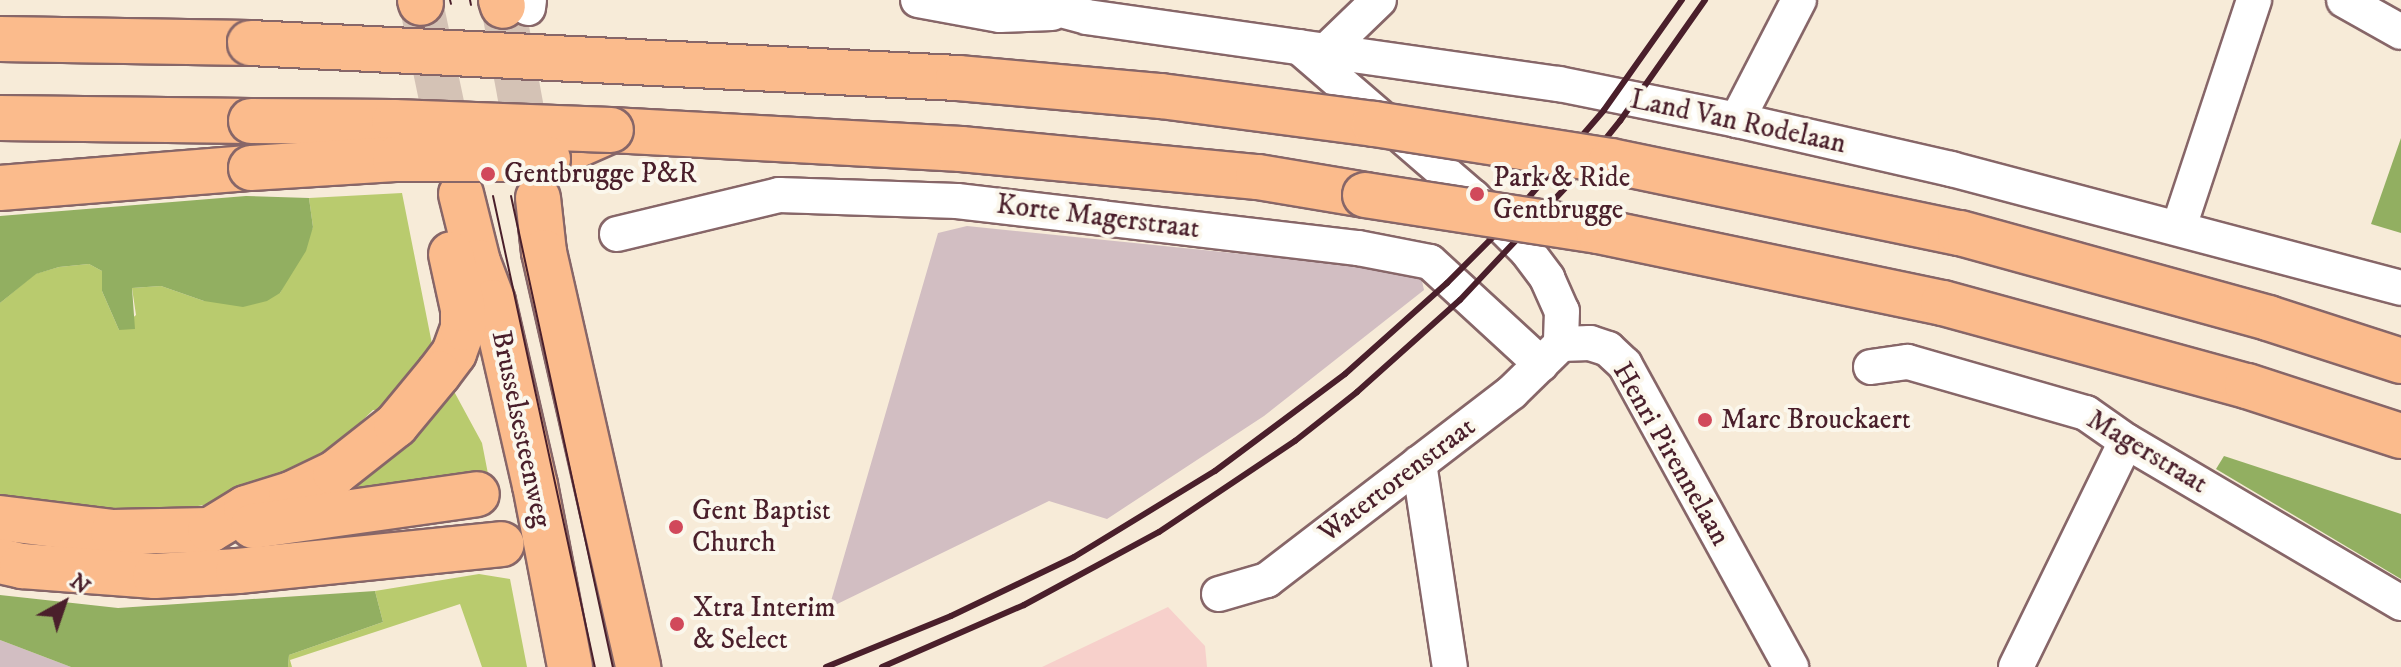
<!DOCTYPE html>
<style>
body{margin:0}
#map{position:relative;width:2401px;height:667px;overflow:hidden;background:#f7ebd8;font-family:"IM FELL DW Pica",serif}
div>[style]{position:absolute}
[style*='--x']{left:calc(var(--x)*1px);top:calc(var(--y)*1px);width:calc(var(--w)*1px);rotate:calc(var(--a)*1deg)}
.built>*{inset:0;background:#f7d0cb}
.industrial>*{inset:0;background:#d2bec2}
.green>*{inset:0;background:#b9cb6e}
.forest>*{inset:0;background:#92af61}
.major-tunnel>*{height:44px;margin-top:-22px;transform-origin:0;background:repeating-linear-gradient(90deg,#d4c2b5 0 44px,transparent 0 66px)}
.roads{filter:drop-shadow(2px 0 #876668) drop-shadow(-2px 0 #876668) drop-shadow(0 2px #876668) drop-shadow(0 -2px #876668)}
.minor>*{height:34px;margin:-17px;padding:0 17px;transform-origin:17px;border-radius:17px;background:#fff}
.major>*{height:44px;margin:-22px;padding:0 22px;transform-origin:22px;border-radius:22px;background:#fbbb8c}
.highway>*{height:44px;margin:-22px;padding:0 22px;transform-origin:22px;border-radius:22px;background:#fbbb8c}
.tram>*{height:2px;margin:-1px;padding:0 1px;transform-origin:1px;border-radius:1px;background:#4a1f2b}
.rail>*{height:6px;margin:-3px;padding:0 3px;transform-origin:3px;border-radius:3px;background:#4a1f2b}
.bridges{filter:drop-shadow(2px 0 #876668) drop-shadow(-2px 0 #876668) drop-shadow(0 2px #876668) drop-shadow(0 -2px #876668)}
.highway-bridge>*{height:44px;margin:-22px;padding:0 22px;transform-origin:22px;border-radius:22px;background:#fbbb8c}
.dots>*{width:22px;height:22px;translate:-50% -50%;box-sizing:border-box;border:4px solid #fbf7ec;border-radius:50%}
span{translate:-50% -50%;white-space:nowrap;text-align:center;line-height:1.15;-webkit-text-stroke:8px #fbf7ec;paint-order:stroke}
.street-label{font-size:28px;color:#4a1f2b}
.poi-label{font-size:28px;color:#4a1f2b}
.left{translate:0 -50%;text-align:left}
.north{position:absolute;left:24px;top:563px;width:80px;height:80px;-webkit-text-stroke:6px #fbf7ec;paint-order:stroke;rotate:40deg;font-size:22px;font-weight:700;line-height:32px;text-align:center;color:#4a1f2b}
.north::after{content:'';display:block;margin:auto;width:28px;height:36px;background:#4a1f2b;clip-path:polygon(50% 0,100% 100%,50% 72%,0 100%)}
</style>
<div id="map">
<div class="built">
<i style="clip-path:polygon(1168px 607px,1205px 646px,1207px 667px,1042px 667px)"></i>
</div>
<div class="industrial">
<i style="clip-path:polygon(967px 226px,1420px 272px,1424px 290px,1264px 416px,1107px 519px,1049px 501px,829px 608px,938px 233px)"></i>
<i style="clip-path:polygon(0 640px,71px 667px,0 667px)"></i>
</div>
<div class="green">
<i style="clip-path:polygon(402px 193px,435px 359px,396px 411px,373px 410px,343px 439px,280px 478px,204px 505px,156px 513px,92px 512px,0 501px,0 303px,35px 274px,59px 267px,89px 264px,102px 271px,102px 291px,119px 330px,136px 315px,132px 288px,161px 286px,204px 301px,280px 293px,313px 227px,309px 198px)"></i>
<i style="clip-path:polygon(450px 384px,482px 443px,489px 479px,311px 509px,361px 482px,402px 448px)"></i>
<i style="clip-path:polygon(479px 574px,510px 579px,527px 667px,482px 667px,460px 604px,290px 660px,292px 667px,288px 667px,289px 655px,383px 622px,375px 591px)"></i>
</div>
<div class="forest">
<i style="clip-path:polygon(2401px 138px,2401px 233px,2371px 224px)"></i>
<i style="clip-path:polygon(246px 196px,309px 198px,313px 227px,306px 251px,280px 293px,267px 301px,243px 307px,204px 301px,161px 286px,132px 288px,135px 329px,119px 330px,102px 291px,102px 271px,89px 264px,59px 267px,36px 274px,0 303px,0 216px)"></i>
<i style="clip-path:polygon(2224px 456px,2401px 514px,2401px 579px,2216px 469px)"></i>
<i style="clip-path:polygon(375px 591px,383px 622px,289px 655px,288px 667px,71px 667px,0 640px,0 595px,118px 608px)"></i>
</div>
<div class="major-tunnel">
<i style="--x:421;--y:3;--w:161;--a:78.2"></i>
<i style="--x:503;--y:6;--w:161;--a:79.6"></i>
</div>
<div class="roads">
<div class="minor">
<i style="--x:918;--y:0;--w:83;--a:10.4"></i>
<i style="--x:1000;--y:15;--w:52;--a:-2.2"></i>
<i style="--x:1024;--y:0;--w:65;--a:15.1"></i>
<i style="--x:1087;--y:17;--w:477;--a:8.1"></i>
<i style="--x:1559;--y:84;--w:182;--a:11.4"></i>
<i style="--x:1737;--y:120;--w:220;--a:12.9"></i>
<i style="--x:1951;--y:169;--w:465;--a:14.8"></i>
<i style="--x:2344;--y:0;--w:65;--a:29.3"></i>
<i style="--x:528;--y:8;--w:8;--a:-83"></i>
<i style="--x:1299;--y:47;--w:230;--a:40.8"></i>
<i style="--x:1473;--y:197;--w:76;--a:45"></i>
<i style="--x:1527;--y:251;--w:34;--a:53"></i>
<i style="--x:1547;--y:278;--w:36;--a:66"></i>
<i style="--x:1562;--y:311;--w:33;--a:92"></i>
<i style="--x:1327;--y:50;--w:72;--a:-43.9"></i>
<i style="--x:1737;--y:120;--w:135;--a:-62.7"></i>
<i style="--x:2179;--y:227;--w:239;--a:-71.7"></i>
<i style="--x:617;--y:234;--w:167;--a:-13.5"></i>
<i style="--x:779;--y:195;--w:178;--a:1.9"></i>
<i style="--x:957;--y:201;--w:404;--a:6.7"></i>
<i style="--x:1358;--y:248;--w:73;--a:11"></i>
<i style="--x:1430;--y:262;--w:151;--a:42.6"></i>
<i style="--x:1561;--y:344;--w:29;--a:-2"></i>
<i style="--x:1590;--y:343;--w:19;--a:18"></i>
<i style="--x:1608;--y:349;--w:23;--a:43"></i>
<i style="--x:1625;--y:365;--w:345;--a:61.2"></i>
<i style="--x:1871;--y:367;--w:37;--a:-8"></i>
<i style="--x:1908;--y:362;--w:185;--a:16"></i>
<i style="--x:2086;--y:413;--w:49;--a:35"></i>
<i style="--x:2126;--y:441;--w:319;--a:30.5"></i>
<i style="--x:1419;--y:463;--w:206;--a:81.4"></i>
<i style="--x:1219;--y:594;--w:50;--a:-16.3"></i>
<i style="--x:1267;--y:580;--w:309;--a:-37.5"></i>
<i style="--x:1512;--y:392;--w:69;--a:-44.4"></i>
<i style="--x:2016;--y:667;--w:251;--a:-64"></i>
</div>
<div class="major">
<i style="--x:420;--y:0;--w:3;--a:72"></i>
<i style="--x:501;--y:0;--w:6;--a:72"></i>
<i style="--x:461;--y:194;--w:70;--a:76"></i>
<i style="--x:478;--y:262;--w:43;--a:69.4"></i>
<i style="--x:493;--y:302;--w:188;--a:77.1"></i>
<i style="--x:535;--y:485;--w:185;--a:79.1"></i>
<i style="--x:538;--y:198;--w:54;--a:83.7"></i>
<i style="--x:544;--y:252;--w:426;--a:77.2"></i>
<i style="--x:439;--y:373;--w:25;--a:-53"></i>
<i style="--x:454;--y:353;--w:27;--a:-70"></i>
<i style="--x:463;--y:328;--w:19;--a:-90"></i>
<i style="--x:463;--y:309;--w:56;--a:-102.3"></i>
</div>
<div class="highway">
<i style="--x:0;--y:39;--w:250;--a:0.9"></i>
<i style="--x:0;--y:118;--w:251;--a:0.7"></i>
<i style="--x:578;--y:145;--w:36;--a:-24"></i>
<i style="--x:611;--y:130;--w:351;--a:3.1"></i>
<i style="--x:961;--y:149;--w:298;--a:5.4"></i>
<i style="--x:1258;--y:177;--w:109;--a:9.5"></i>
<i style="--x:0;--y:188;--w:252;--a:-4.6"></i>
<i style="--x:0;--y:518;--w:114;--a:7.1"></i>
<i style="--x:113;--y:532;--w:97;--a:-1.2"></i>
<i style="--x:210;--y:530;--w:42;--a:-31.4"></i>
<i style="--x:246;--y:508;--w:47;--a:-17.3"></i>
<i style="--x:291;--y:494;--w:49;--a:-25.5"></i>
<i style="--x:335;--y:473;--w:78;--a:-38.2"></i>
<i style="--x:396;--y:425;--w:67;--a:-50.4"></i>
<i style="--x:253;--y:526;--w:226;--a:-8.1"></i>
<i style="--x:0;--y:561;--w:23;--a:13"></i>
<i style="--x:22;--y:566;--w:133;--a:4.3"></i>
<i style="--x:155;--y:576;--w:83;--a:-3.4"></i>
<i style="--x:238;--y:571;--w:265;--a:-5.8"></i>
</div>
</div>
<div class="tram">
<i style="--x:450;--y:0;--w:4;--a:76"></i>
<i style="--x:470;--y:0;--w:5;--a:79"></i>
<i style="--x:493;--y:196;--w:482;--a:77.8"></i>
<i style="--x:511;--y:196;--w:482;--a:77.8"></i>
</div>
<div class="rail">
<i style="--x:826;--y:667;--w:135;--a:-22.2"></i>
<i style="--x:951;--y:616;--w:136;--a:-25.6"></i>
<i style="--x:1074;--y:557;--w:165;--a:-31.4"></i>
<i style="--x:1215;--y:471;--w:162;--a:-36.7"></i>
<i style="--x:1345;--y:374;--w:137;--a:-41.7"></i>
<i style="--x:1447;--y:283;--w:81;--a:-45"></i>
<i style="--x:1504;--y:226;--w:153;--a:-49.2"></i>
<i style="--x:1604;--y:110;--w:135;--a:-54.7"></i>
<i style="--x:882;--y:667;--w:155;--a:-23.6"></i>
<i style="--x:1024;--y:605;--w:153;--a:-28.4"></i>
<i style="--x:1159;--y:532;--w:164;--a:-33.8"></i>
<i style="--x:1295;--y:441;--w:79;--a:-38.3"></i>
<i style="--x:1357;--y:392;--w:138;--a:-41.8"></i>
<i style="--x:1460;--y:300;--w:161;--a:-46.8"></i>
<i style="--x:1570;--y:183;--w:80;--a:-51.1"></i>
<i style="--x:1620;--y:121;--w:148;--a:-54.9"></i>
</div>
<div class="bridges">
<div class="highway-bridge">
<i style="--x:250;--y:43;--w:709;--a:2.83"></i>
<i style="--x:958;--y:78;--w:204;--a:5.1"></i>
<i style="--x:1161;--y:96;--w:215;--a:7.5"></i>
<i style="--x:1374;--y:124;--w:240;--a:8.9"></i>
<i style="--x:1611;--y:161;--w:356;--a:11.7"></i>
<i style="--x:1960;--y:233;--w:320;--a:15.4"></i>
<i style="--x:2268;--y:318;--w:140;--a:17.9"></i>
<i style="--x:251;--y:121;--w:143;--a:0.4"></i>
<i style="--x:394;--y:122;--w:217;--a:2.1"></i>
<i style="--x:251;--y:168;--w:144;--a:-3.6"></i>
<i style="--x:395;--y:159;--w:153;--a:0"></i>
<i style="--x:1365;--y:195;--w:236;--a:8.8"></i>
<i style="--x:1598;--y:231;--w:352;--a:11.8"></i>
<i style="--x:1943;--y:303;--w:315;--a:15.3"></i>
<i style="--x:2247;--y:386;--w:162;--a:18"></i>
</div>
</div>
<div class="dots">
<i style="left:488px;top:174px;background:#d1495b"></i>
<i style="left:1477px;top:194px;background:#d1495b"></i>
<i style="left:1705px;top:420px;background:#d1495b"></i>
<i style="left:676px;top:527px;background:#d1495b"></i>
<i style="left:677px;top:624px;background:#d1495b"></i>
</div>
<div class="street-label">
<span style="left:1738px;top:122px;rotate:12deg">Land Van Rodelaan</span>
<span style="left:1098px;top:217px;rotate:7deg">Korte Magerstraat</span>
<span style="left:521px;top:429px;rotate:78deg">Brusselsesteenweg</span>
<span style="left:2147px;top:452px;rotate:31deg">Magerstraat</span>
<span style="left:1671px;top:454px;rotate:60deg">Henri Pirennelaan</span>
<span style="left:1397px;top:480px;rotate:-37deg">Watertorenstraat</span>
</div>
<div class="poi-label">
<span class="left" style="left:504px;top:174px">Gentbrugge P&amp;R</span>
<span class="left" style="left:1493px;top:194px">Park &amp; Ride<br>Gentbrugge</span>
<span class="left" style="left:1721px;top:420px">Marc Brouckaert</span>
<span class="left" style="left:692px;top:527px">Gent Baptist<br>Church</span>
<span class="left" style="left:693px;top:624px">Xtra Interim<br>&amp; Select</span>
</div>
<div class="north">N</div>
</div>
